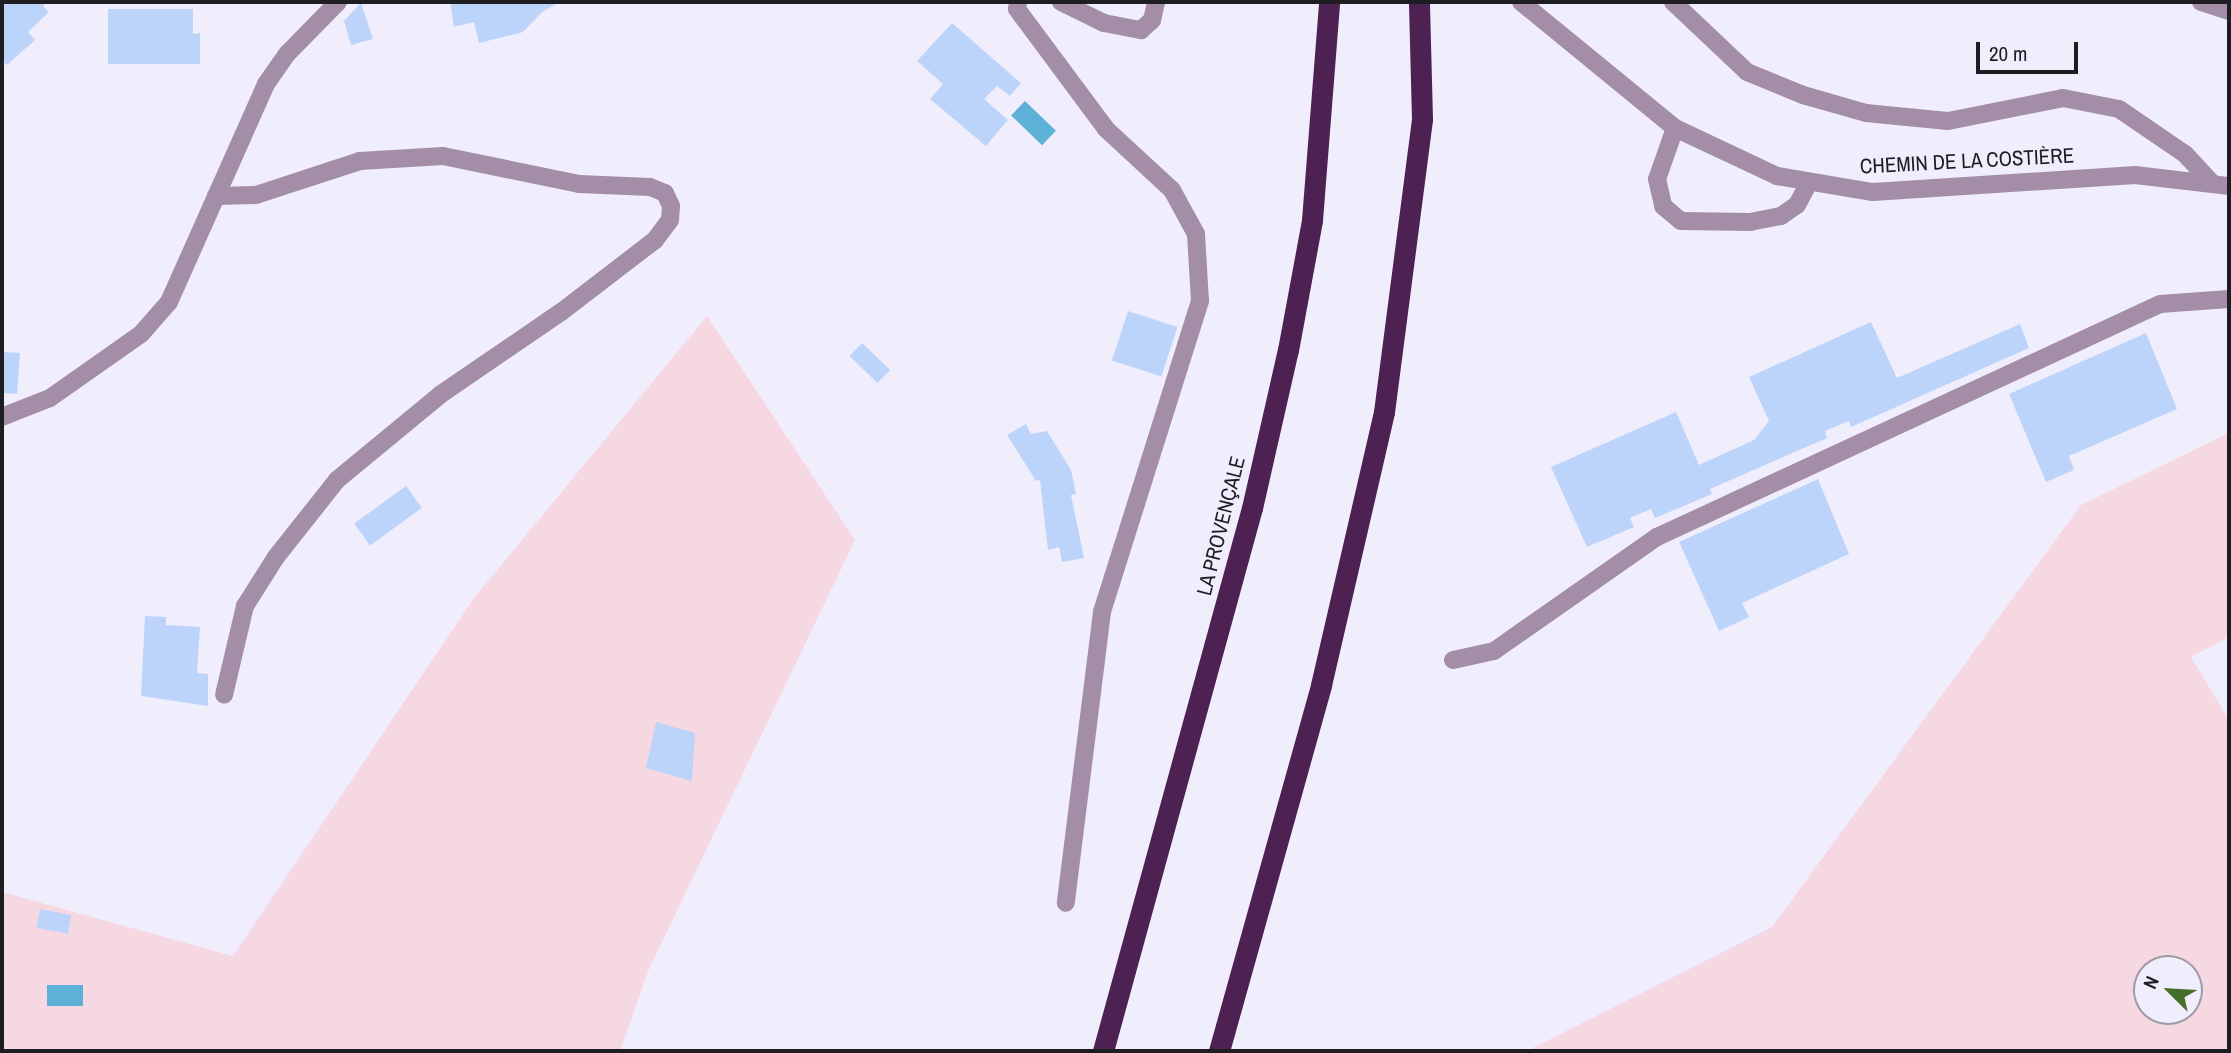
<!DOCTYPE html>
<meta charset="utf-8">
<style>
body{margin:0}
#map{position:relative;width:2231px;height:1053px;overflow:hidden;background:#f0eefd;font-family:"Archivo Narrow",sans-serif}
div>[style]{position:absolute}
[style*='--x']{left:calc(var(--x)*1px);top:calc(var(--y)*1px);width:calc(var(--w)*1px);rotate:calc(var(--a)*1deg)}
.green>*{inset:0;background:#f6d8e2}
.water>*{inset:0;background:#5eb1d6;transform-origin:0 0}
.building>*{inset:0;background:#bdd4fa;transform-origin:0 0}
.minor>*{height:18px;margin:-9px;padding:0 9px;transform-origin:9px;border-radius:9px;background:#a48ea7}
.highway>*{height:21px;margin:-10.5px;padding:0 10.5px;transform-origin:10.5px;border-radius:10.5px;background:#4d2252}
span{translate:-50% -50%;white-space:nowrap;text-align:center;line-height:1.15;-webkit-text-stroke:6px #f0eefd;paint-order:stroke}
.street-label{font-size:21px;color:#1e1d22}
.frame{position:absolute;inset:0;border:4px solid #1e1d22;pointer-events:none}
.north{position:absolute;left:2133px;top:955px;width:70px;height:70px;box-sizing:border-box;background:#f0eefd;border:2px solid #9c9aa5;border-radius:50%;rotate:294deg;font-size:19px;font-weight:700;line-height:28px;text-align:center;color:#1e1d22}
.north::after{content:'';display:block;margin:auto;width:24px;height:32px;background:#476f2a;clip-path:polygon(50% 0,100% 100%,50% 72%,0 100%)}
.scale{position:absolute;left:1976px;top:42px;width:102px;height:32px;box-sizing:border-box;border:4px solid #1e1d22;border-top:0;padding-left:9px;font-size:21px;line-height:24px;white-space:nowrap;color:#1e1d22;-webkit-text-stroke:5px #f0eefd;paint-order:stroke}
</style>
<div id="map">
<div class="green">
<i style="clip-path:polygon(707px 316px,855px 540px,649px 969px,620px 1051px,2px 1051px,2px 892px,233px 956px,474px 598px)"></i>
<i style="clip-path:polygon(evenodd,2229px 433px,2229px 637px,2191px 657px,2229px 720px,2229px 1051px,1527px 1051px,1772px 927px,2081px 505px,2229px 433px,2147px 969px,2189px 969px,2189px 1011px,2147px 1011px,2147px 969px)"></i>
</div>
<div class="water">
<i style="left:1025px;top:101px;width:43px;height:20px;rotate:44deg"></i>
<i style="left:47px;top:985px;width:36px;height:21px"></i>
</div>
<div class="building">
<i style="clip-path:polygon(2px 2px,48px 2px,43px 6px,49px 12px,28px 32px,35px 40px,7px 65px,2px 60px)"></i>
<i style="clip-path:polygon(450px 2px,560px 2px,542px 12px,523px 32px,479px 43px,474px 22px,454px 27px)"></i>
<i style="clip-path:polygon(361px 3px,373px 39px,351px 45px,344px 21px)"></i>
<i style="clip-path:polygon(108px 9px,193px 9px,193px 34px,200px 33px,200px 64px,108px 64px)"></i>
<i style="clip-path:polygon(952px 23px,1021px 83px,1010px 96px,997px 86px,984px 99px,1008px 120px,986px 146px,930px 99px,943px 84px,917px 61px)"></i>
<i style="left:1128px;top:311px;width:52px;height:52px;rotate:18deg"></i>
<i style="clip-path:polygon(1871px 322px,1897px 378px,2020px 324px,2029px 348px,1851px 427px,1849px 421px,1825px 431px,1827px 438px,1710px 489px,1712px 494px,1655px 518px,1651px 509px,1630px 518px,1634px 527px,1587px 547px,1551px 467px,1676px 412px,1699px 465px,1754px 440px,1769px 421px,1749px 377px)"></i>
<i style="clip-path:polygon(2146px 333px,2177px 409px,2069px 456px,2074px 470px,2046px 482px,2009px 394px)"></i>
<i style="left:862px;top:343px;width:39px;height:18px;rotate:44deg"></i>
<i style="clip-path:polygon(2px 352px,20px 353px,17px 394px,2px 393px)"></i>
<i style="clip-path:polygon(1026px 424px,1031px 434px,1047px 431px,1071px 470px,1076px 494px,1071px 495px,1084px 558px,1062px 562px,1059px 547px,1048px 550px,1040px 480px,1036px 481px,1007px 435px)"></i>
<i style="clip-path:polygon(1818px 479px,1849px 554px,1742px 603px,1749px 617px,1719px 631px,1679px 542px)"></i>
<i style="left:406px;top:486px;width:27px;height:64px;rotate:54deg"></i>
<i style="clip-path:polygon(145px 616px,166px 617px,166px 625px,200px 627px,197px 673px,208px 674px,208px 706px,141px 696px)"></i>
<i style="clip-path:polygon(656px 722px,695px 733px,692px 781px,646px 768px)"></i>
<i style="left:40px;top:909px;width:32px;height:19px;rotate:11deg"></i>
</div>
<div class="minor">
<i style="--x:1018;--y:2;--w:7;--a:98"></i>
<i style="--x:1017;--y:9;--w:149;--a:53.4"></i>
<i style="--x:1106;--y:129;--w:90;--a:42.7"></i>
<i style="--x:1172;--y:190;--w:50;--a:61.4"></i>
<i style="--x:1196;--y:234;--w:67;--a:86.6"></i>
<i style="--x:1200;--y:301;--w:326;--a:107.5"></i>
<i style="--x:1102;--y:612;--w:293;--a:97.1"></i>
<i style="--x:1061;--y:2;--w:48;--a:26"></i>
<i style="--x:1104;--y:23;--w:38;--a:11"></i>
<i style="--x:1141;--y:30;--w:15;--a:-42"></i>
<i style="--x:1152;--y:20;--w:18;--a:-77"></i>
<i style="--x:1521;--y:2;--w:199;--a:39.3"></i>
<i style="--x:1675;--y:128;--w:113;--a:25.2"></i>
<i style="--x:1777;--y:176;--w:97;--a:9.5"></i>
<i style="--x:1873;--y:192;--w:263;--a:-3.7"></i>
<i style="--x:2135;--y:175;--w:95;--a:6.7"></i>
<i style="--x:1673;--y:2;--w:102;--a:43.4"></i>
<i style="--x:1747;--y:72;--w:61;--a:22.3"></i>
<i style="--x:1803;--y:95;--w:66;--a:15.9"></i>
<i style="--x:1866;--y:113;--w:82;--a:5.6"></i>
<i style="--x:1948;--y:121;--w:117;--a:-11.3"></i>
<i style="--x:2063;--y:98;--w:57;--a:11.1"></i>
<i style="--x:2119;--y:109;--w:80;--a:34.3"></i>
<i style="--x:2185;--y:154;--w:38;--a:47"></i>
<i style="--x:2201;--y:2;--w:29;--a:18"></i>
<i style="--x:1675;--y:128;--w:54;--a:109.4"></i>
<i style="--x:1657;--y:179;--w:28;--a:77"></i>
<i style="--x:1663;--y:206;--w:23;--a:40"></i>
<i style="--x:1681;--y:221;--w:69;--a:0.8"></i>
<i style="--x:1750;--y:222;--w:32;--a:-11"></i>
<i style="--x:1781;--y:216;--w:19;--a:-35"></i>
<i style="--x:1797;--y:205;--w:24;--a:-62"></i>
<i style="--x:216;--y:196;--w:40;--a:-1.4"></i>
<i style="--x:256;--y:195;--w:109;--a:-18.1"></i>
<i style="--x:360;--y:161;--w:83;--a:-3.4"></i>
<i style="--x:443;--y:156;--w:139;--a:11.6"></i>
<i style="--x:579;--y:184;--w:71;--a:2.4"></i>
<i style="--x:650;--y:187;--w:16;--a:22"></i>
<i style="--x:665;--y:193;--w:14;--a:65"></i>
<i style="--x:671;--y:206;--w:14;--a:94"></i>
<i style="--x:670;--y:220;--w:25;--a:127"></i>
<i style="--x:655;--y:240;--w:118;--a:142.5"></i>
<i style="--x:561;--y:312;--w:147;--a:145.6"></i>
<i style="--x:440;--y:395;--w:134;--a:140.5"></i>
<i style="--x:337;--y:480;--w:98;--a:128.4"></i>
<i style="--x:276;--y:557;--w:58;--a:122.3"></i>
<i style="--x:245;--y:606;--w:91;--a:103.3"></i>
<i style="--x:2;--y:417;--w:52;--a:-21.6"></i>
<i style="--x:50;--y:398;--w:111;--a:-35.1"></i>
<i style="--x:141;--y:334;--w:43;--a:-48.8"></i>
<i style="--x:169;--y:302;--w:239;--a:-66"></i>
<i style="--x:266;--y:84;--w:37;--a:-55"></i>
<i style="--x:287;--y:54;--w:73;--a:-45.6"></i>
<i style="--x:1453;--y:660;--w:42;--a:-12.4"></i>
<i style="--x:1494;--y:651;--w:199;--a:-35"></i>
<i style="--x:1657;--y:537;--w:554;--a:-24.85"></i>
<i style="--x:2160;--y:304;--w:69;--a:-4.1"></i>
</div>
<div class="highway">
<i style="--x:1103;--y:1051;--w:563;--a:-74.66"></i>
<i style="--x:1252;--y:508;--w:162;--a:-77.2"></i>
<i style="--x:1288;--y:350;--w:132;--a:-79.5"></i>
<i style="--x:1312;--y:220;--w:219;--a:-85.5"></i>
<i style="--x:1219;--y:1051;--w:380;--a:-74.4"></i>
<i style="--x:1321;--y:685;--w:280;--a:-77"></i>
<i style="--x:1384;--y:412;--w:295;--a:-82.6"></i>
<i style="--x:1422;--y:119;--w:117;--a:-91.5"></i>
</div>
<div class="street-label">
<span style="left:1967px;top:161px;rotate:-3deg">CHEMIN DE LA COSTIÈRE</span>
<span style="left:1221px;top:526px;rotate:-76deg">LA PROVENÇALE</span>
</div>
<div class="frame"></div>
<div class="north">N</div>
<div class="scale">20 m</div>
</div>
